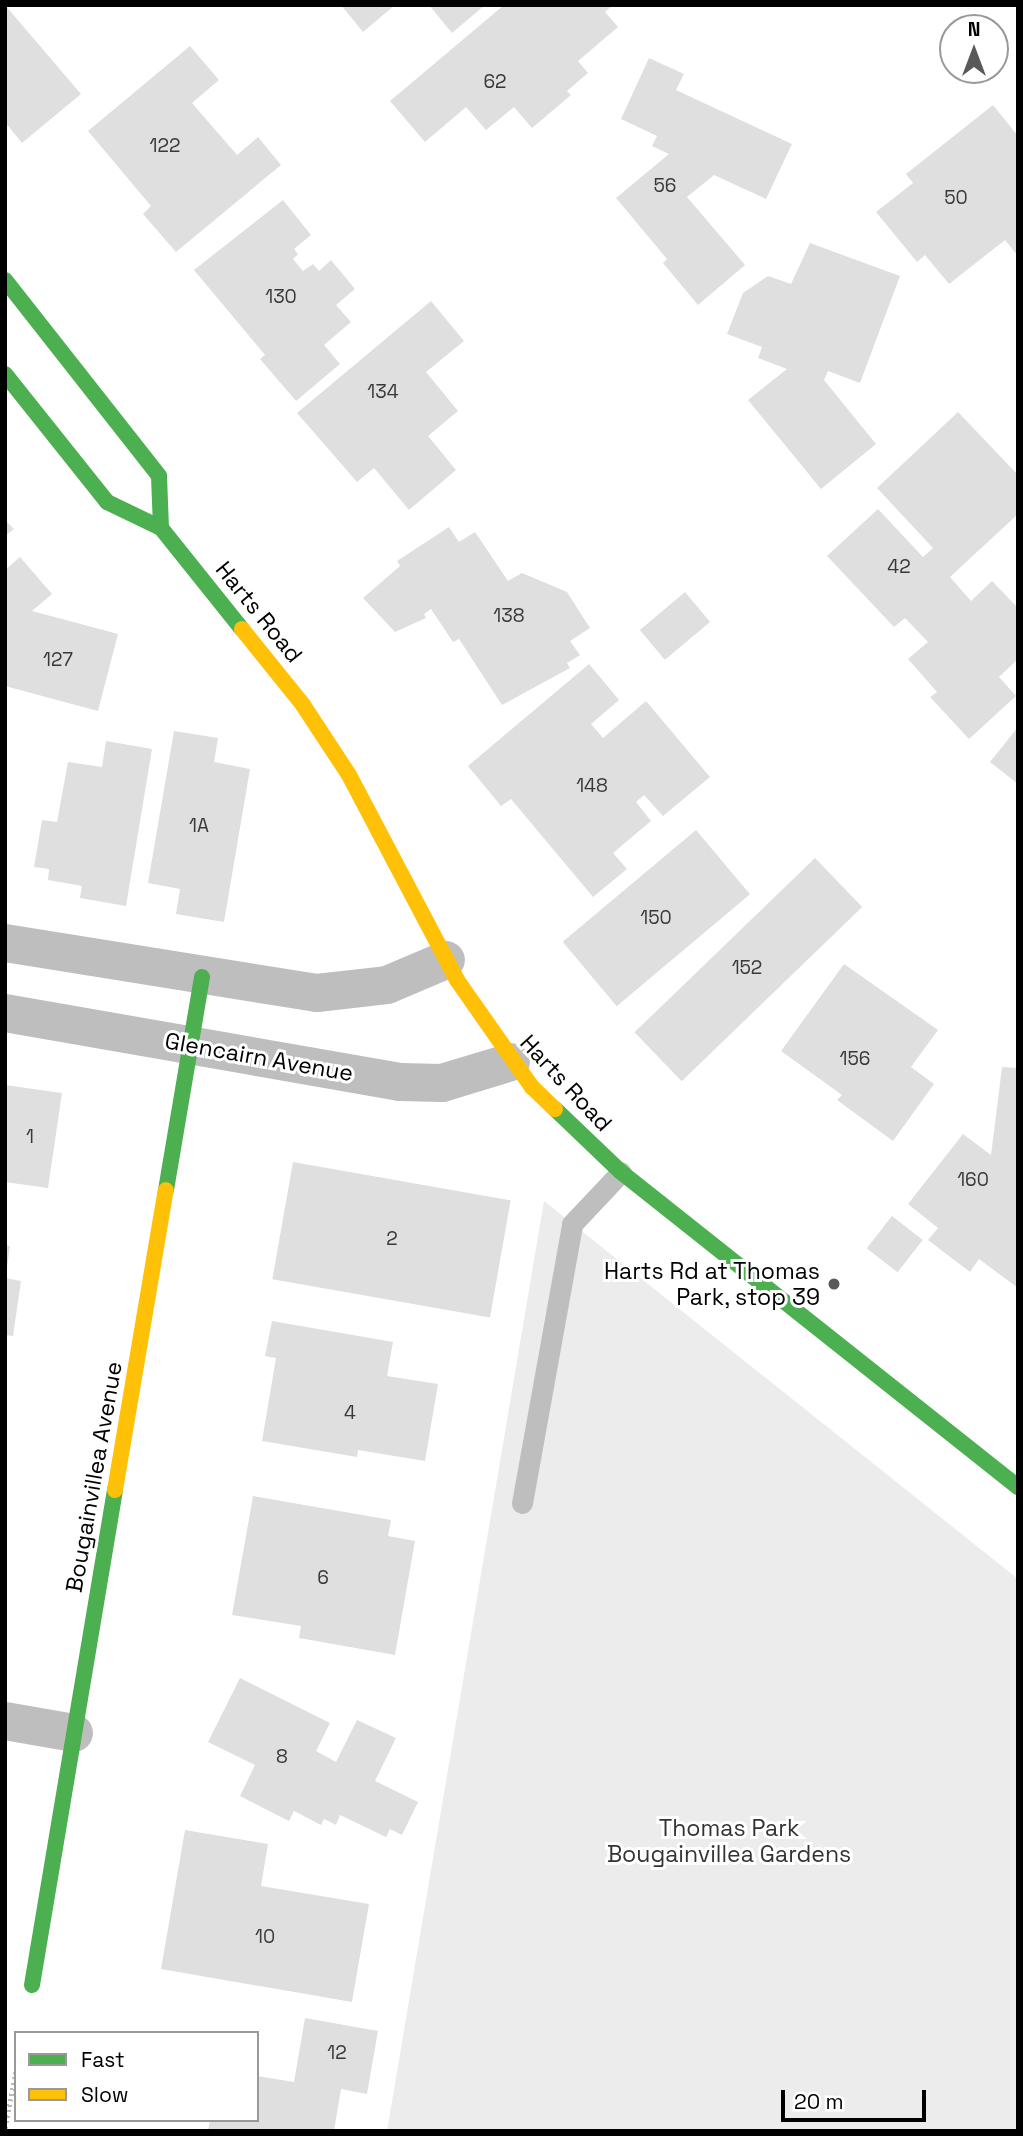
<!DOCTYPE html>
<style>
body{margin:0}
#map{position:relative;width:1023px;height:2136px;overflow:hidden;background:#fff;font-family:"Space Grotesk",sans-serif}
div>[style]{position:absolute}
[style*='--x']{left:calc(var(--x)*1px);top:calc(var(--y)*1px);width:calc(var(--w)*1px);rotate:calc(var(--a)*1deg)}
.green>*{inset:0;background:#ececec}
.building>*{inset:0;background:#dfdfdf;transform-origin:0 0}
.path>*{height:4.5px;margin-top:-2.25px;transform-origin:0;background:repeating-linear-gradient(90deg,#b9b9b9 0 2px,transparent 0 5.5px)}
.lane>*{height:21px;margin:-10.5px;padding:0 10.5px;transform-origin:10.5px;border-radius:10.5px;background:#bebebe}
.street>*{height:38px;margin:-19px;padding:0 19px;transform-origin:19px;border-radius:19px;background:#bebebe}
.fast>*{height:16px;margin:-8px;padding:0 8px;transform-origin:8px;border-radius:8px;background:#4caf50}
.slow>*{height:16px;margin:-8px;padding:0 8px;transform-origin:8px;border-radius:8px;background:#ffc107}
.dots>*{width:19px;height:19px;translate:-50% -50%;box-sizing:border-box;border:4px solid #fff;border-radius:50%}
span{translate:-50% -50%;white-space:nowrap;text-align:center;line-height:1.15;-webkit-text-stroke:6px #fff;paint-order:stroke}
.number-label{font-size:19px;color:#383838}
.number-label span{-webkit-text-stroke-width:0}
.street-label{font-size:23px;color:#000}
.poi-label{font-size:23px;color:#000}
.right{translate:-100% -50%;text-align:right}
.park-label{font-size:23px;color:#333}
.frame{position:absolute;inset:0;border:7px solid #000;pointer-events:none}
.legend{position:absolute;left:14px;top:2031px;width:245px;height:91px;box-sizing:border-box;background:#fff;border:2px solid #999;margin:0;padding:9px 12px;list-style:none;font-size:21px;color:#000}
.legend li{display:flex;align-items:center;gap:14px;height:35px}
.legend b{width:35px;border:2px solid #999}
.north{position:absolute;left:939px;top:14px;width:70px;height:70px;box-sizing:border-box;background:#fff;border:2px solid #999;border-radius:50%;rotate:0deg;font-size:19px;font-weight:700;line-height:28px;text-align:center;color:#000}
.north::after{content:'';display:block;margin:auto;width:24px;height:32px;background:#595959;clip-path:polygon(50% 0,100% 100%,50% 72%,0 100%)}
.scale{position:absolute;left:781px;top:2090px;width:145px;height:32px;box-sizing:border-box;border:4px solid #000;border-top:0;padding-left:9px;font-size:21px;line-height:24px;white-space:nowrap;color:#000;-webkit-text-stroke:5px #fff;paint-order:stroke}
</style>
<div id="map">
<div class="green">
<i style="clip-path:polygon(544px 1201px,1018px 1579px,1018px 2131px,387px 2131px)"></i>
</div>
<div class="building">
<i style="clip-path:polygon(5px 5px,81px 94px,22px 143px,5px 122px)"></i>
<i style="clip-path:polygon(341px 5px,395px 5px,363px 32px)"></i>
<i style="clip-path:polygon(429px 5px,485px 5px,452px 33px)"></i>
<i style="clip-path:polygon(504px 5px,613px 5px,605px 12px,618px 27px,578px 61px,588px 73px,567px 91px,571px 95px,532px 128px,514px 107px,486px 130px,466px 107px,425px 142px,390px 101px)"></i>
<i style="clip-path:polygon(190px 46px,219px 80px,192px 103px,237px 155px,258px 137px,281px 165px,176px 252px,143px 214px,151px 206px,88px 131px)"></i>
<i style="clip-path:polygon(649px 58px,684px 74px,676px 90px,792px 144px,766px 199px,714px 175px,687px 197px,745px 265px,698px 305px,663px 263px,667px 259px,616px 198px,669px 154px,652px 146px,657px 136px,621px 119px)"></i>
<i style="clip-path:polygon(993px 105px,1018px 136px,1018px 256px,1005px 240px,949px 284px,925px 255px,917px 262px,876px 212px,913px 183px,906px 174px)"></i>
<i style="clip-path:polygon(283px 200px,311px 235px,294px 249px,298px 254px,293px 259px,303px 271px,313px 264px,319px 271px,331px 260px,355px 289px,336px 305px,351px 322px,324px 345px,340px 364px,296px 401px,260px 359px,265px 355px,194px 270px)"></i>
<i style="clip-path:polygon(810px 243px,900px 276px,860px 383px,828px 371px,824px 380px,876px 444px,821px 489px,748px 400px,787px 369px,758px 358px,762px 347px,727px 334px,743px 293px,768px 276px,791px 284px)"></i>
<i style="clip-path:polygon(431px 301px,464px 341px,426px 372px,458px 411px,428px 436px,456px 470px,409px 510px,374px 468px,357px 482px,297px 413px)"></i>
<i style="clip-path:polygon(958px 412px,1018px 475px,1018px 514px,950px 577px,971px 601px,992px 581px,1018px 608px,1018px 659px,999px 677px,1016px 696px,969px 739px,930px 697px,937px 692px,908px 659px,928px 642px,905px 618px,894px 627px,827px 556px,878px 509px,923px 557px,933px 548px,877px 488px)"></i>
<i style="clip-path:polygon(5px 520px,14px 529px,5px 536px)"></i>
<i style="clip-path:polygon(449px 527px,459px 542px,475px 532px,508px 581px,522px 573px,567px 592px,590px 628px,570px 641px,580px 655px,567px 663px,570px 668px,502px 705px,459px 639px,453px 642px,431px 609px,424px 614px,426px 618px,395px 632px,363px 598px,400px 566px,397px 561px)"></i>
<i style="clip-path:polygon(20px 557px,52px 594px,32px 611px,118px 634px,98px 711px,5px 686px,5px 570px)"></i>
<i style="left:685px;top:592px;width:39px;height:59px;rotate:50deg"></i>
<i style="clip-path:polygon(589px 664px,619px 700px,591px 724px,603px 738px,646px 701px,710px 777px,663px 816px,644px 795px,636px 802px,651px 821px,613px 853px,627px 869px,593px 897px,511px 799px,501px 806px,468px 766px)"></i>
<i style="clip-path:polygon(1018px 727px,1018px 784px,990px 762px)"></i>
<i style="clip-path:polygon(174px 731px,218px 738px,214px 762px,250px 769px,224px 922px,176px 914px,180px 889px,148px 883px)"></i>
<i style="clip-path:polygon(106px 741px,152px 749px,126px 906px,80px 898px,82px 886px,48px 880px,49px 869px,34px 867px,42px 820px,57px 822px,68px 762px,102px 767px)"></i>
<i style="left:696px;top:830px;width:84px;height:174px;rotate:50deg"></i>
<i style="left:815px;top:858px;width:68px;height:251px;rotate:46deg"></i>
<i style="clip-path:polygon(844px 964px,938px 1030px,911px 1067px,934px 1084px,893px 1141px,837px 1100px,842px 1095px,781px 1051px)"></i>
<i style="clip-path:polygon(1002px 1067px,1018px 1068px,1018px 1288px,979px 1259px,970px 1272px,928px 1240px,938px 1228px,908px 1204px,963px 1134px,991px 1155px)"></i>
<i style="clip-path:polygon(5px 1085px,62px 1093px,48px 1188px,5px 1182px)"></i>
<i style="left:293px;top:1162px;width:221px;height:119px;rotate:10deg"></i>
<i style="left:892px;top:1216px;width:39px;height:41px;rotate:38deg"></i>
<i style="clip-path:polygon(5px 1245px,10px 1246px,7px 1267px,5px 1267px)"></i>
<i style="clip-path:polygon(5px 1278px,21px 1281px,13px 1336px,5px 1335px)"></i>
<i style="clip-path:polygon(272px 1321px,393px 1342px,387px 1376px,438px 1384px,425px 1461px,358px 1450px,357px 1457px,262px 1441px,276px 1358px,265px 1356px)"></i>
<i style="clip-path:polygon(253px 1496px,391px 1520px,388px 1536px,415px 1541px,395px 1655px,299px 1638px,301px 1626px,232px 1615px)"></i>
<i style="clip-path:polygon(240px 1678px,330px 1723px,316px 1751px,336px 1762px,357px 1720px,396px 1738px,375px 1781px,418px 1802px,402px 1835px,390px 1829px,386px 1837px,340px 1815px,336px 1825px,324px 1819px,321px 1825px,294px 1811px,289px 1821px,240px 1796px,255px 1765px,208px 1742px)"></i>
<i style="clip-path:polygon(185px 1830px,268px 1844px,261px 1886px,369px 1904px,352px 2002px,161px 1969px)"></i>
<i style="clip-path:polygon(305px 2018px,378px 2031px,367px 2094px,341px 2089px,334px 2131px,208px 2131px,210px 2120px,257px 2120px,257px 2076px,294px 2082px)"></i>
</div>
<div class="path">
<i style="--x:5;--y:2128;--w:59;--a:-79.3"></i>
</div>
<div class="lane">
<i style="--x:522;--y:1503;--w:283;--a:-79.8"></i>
<i style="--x:572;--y:1224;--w:71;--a:-46.7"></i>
</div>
<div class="street">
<i style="--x:5;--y:943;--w:316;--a:9.1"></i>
<i style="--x:317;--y:993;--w:70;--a:-6.5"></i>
<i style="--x:387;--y:985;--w:64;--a:-23"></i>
<i style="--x:5;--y:1013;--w:401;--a:9.9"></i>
<i style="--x:400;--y:1082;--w:42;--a:1.4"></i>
<i style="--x:442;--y:1083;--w:72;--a:-16.9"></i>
<i style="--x:5;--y:1721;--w:70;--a:9.9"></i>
</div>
<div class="fast">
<i style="--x:5;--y:280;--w:249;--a:51.8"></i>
<i style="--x:159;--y:476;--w:52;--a:87.8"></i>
<i style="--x:5;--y:374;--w:164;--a:51.4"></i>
<i style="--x:107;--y:502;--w:60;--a:25.7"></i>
<i style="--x:161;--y:528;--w:129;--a:51.3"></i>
<i style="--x:555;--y:1109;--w:91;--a:43.7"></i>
<i style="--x:621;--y:1172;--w:507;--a:38.43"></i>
<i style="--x:166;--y:1190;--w:216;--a:-80.4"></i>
<i style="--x:32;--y:1985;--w:502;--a:-80.48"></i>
</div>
<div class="slow">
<i style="--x:242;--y:629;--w:97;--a:51.2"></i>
<i style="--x:303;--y:705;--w:84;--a:56.7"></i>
<i style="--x:349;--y:775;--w:232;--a:62.2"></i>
<i style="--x:457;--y:980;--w:131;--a:55"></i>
<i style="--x:532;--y:1087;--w:32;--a:44"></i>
<i style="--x:115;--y:1490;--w:304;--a:-80.4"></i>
</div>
<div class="dots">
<i style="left:834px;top:1284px;background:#595959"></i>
</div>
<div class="number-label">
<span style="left:495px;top:82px">62</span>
<span style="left:165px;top:146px">122</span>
<span style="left:665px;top:186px">56</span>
<span style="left:956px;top:198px">50</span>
<span style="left:281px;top:297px">130</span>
<span style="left:383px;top:392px">134</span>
<span style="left:899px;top:567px">42</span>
<span style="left:509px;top:616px">138</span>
<span style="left:58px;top:660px">127</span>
<span style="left:592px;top:786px">148</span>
<span style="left:199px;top:826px">1A</span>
<span style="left:656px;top:918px">150</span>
<span style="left:747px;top:968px">152</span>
<span style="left:855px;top:1059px">156</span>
<span style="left:30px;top:1137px">1</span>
<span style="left:973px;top:1180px">160</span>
<span style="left:392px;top:1239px">2</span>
<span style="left:350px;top:1413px">4</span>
<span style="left:323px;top:1578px">6</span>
<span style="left:282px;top:1757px">8</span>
<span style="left:265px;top:1937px">10</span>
<span style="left:337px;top:2053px">12</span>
</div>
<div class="street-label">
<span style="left:259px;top:612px;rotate:51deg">Harts Road</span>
<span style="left:259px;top:1057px;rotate:10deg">Glencairn Avenue</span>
<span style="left:566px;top:1083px;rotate:47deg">Harts Road</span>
<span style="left:94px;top:1477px;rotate:-80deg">Bougainvillea Avenue</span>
</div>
<div class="poi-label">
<span class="right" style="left:820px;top:1284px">Harts Rd at Thomas<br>Park, stop 39</span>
</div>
<div class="park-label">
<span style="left:729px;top:1841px">Thomas Park<br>Bougainvillea Gardens</span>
</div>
<div class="frame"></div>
<ul class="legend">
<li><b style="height:9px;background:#4caf50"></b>Fast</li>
<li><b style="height:9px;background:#ffc107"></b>Slow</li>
</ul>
<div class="north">N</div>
<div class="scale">20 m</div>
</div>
